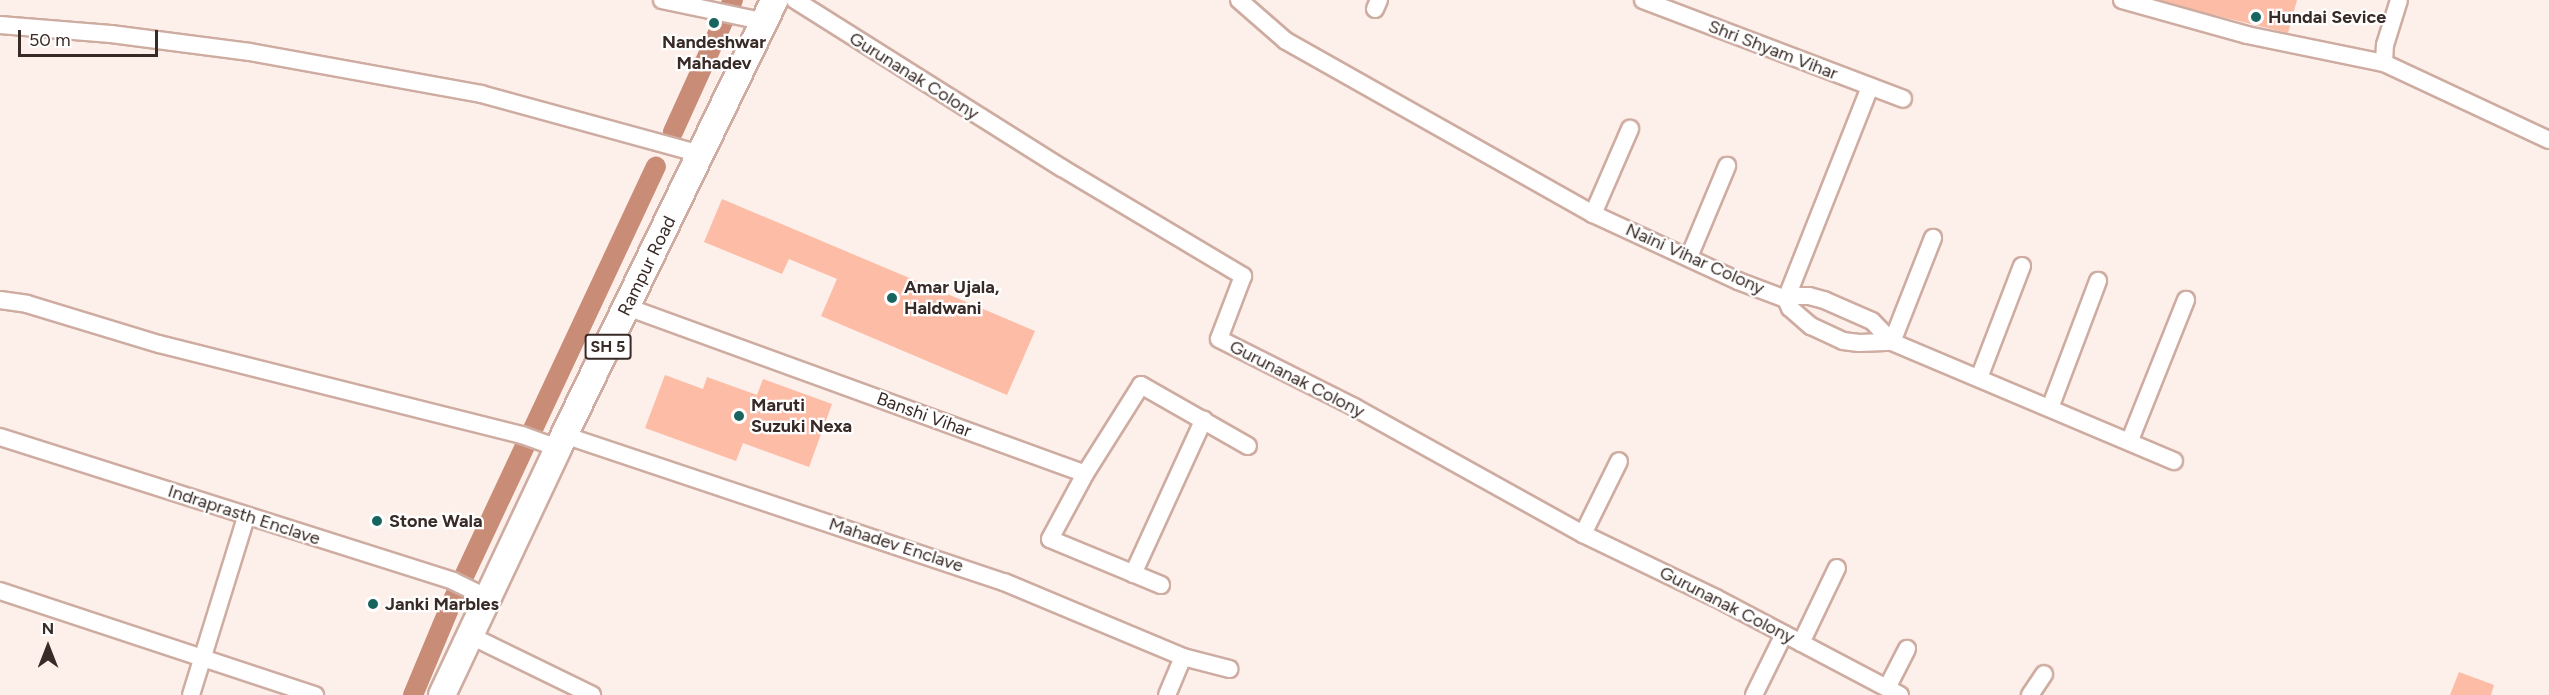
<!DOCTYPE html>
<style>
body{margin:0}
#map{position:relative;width:2549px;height:695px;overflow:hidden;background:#fdefea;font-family:Figtree,sans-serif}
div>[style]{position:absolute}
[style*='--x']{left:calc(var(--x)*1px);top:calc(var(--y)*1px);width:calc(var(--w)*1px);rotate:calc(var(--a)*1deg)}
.canal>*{height:20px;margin:-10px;padding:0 10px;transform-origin:10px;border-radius:10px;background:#c88c77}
.building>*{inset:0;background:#fcbca6}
.roads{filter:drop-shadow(2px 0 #ceaca1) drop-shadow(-2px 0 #ceaca1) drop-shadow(0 2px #ceaca1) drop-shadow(0 -2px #ceaca1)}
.minor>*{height:16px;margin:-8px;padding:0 8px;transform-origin:8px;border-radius:8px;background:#fff}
.primary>*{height:26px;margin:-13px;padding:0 13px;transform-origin:13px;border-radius:13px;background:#fff}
.dots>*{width:16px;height:16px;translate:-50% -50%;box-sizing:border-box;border:3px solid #fff;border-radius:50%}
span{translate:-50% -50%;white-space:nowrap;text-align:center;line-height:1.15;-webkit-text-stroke:4.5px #fff;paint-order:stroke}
.shield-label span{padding:2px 4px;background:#fff;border:2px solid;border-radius:4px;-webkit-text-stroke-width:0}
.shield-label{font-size:16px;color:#382a26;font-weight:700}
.poi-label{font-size:18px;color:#382a26;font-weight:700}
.left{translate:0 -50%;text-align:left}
.street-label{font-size:18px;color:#382a26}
.north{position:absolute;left:18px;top:617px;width:60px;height:60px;-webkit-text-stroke:4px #fff;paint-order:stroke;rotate:0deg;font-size:16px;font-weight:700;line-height:24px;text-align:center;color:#382a26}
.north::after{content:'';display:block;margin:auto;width:21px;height:27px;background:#382a26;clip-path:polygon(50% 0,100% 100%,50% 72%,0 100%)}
.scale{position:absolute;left:18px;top:30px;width:140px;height:27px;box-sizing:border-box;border:3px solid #382a26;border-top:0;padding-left:8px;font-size:18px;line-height:21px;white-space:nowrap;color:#382a26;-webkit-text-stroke:4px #fff;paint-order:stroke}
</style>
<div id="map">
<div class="canal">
<i style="--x:673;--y:132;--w:145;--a:-65.6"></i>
<i style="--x:413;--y:695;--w:99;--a:-67.3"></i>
<i style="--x:451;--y:604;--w:483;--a:-64.9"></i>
</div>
<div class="building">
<i style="clip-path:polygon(2152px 0,2297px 0,2288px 33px)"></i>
<i style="clip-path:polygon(722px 199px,1035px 331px,1007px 395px,821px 316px,837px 279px,789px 259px,782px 274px,704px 242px)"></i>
<i style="clip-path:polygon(665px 375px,703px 389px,707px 377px,757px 395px,763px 379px,832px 404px,809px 467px,743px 443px,736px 461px,645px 428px)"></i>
<i style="clip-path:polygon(2459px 672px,2494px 685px,2491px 695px,2450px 695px)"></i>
</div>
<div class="roads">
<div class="minor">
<i style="--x:662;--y:0;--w:106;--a:11.9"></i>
<i style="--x:795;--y:0;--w:315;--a:32.2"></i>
<i style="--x:1062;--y:168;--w:211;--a:30.8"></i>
<i style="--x:1243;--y:276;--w:67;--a:110.9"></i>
<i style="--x:1219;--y:339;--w:151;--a:26.7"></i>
<i style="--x:1354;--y:407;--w:262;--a:29"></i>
<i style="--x:1583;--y:534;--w:148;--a:25.7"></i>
<i style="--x:1716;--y:598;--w:208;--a:27.8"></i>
<i style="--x:1239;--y:0;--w:62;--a:41.1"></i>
<i style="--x:1286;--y:41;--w:352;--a:29.4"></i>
<i style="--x:1593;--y:214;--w:160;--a:24.8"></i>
<i style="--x:1738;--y:281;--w:51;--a:20.6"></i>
<i style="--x:1786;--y:299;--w:6;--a:-31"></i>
<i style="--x:1791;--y:296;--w:18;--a:0"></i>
<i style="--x:1809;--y:296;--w:16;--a:15"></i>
<i style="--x:1824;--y:300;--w:52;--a:23.6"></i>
<i style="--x:1872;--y:321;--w:29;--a:46"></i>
<i style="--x:1892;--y:342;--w:306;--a:22.9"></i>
<i style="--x:1643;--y:0;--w:278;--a:20.8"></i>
<i style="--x:2122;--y:0;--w:130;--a:15.6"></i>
<i style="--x:2247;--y:35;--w:140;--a:11.6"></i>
<i style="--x:2384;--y:63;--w:182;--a:25"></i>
<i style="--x:1375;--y:9;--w:10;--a:-66"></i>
<i style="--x:0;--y:25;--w:111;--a:4.6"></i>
<i style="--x:111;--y:34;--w:140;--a:7.4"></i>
<i style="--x:250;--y:52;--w:235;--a:10.3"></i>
<i style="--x:481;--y:94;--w:228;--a:15.3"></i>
<i style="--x:2384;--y:63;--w:18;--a:-87"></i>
<i style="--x:2385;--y:45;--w:47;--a:-72.7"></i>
<i style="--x:1870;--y:87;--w:228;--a:111.6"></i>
<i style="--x:1786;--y:299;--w:10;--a:66"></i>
<i style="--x:1790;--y:308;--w:28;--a:41"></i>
<i style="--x:1811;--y:326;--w:35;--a:25"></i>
<i style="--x:1843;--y:341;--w:16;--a:7"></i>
<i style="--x:1859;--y:343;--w:33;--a:-2"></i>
<i style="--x:1892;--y:342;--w:112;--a:-68.5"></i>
<i style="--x:1593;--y:214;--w:93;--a:-66.5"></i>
<i style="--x:1689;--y:257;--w:99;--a:-67.3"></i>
<i style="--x:0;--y:300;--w:27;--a:8"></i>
<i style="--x:27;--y:304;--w:138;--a:16.9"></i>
<i style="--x:159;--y:344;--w:374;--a:14.1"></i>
<i style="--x:522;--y:435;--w:38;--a:20"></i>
<i style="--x:627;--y:307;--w:487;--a:20"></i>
<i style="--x:1979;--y:378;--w:120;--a:-69"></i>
<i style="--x:2050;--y:408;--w:136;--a:-69.3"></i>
<i style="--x:564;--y:435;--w:464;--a:18.5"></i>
<i style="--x:1004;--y:582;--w:194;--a:22.7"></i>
<i style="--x:1183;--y:657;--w:41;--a:112.8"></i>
<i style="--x:0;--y:437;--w:475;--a:17.6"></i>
<i style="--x:453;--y:581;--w:37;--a:26"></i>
<i style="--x:2130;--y:440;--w:151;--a:-68.2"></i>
<i style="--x:1583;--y:534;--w:81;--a:-63.7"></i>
<i style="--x:1133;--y:574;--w:170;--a:-65.4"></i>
<i style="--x:1161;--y:585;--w:120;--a:-157.5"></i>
<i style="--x:1050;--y:539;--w:74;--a:-61.7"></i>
<i style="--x:1085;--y:474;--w:105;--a:-57.8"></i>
<i style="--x:1141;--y:385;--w:123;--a:29.7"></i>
<i style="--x:0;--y:591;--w:332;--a:18.3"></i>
<i style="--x:469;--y:635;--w:137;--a:26"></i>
<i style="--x:1801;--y:643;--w:83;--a:-64.4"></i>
<i style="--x:1183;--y:657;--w:48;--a:14.6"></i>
<i style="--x:1887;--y:688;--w:44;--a:-62.9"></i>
<i style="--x:191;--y:695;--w:186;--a:-72.8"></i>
<i style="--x:1754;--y:695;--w:68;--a:-63.8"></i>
<i style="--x:2030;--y:695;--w:25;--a:-56"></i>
</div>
<div class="primary">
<i style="--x:442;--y:695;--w:273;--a:-64.8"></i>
<i style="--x:558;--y:448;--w:498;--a:-64.2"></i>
</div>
</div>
<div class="dots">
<i style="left:2256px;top:17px;background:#18655f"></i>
<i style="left:714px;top:23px;background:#18655f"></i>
<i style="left:892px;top:298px;background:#18655f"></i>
<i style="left:739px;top:416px;background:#18655f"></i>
<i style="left:377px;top:521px;background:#18655f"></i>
<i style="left:373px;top:604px;background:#18655f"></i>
</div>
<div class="shield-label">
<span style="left:608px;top:347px">SH 5</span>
</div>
<div class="poi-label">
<span class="left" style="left:2268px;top:17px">Hundai Sevice</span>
<span style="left:714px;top:53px">Nandeshwar<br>Mahadev</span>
<span class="left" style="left:904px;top:298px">Amar Ujala,<br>Haldwani</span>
<span class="left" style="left:751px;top:416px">Maruti<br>Suzuki Nexa</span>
<span class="left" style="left:389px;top:521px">Stone Wala</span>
<span class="left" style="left:385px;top:604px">Janki Marbles</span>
</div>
<div class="street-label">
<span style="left:1773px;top:50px;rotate:21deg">Shri Shyam Vihar</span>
<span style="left:914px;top:76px;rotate:32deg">Gurunanak Colony</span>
<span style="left:1695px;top:259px;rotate:24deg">Naini Vihar Colony</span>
<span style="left:647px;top:266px;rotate:-64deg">Rampur Road</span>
<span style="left:1297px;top:379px;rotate:27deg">Gurunanak Colony</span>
<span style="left:924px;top:415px;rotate:20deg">Banshi Vihar</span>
<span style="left:244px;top:515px;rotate:18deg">Indraprasth Enclave</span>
<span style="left:896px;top:545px;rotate:18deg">Mahadev Enclave</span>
<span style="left:1727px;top:605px;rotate:27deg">Gurunanak Colony</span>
</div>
<div class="north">N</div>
<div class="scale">50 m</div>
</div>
